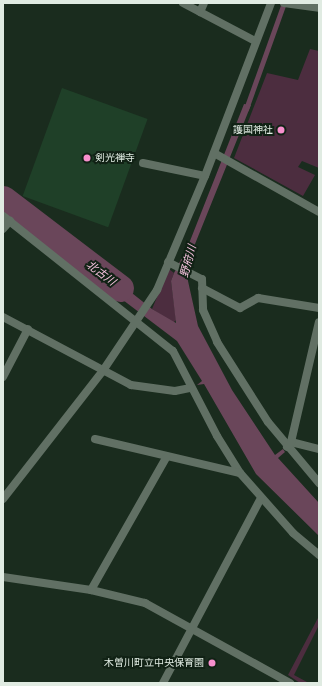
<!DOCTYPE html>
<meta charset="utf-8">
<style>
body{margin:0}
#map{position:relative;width:322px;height:686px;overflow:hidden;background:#1a2c1e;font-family:Arial,"Noto Sans JP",sans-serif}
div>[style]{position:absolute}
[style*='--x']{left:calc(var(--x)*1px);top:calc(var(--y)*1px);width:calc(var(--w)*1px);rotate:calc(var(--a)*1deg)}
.green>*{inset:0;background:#4c2d3f}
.water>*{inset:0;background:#6a465a}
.stream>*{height:4.5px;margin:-2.25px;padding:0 2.25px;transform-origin:2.25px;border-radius:2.25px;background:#6a465a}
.river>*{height:27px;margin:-13.5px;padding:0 13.5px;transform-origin:13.5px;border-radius:13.5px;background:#6a465a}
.building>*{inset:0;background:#1f4028;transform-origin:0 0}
.street>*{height:8px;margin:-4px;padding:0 4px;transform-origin:4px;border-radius:4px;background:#617064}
.dots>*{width:11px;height:11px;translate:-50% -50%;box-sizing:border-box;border:2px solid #112215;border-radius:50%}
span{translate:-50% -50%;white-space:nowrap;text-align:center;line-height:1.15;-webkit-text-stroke:4px #112215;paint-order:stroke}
.poi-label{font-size:10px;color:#e0ebe2}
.right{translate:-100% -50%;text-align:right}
.left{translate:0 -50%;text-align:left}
.water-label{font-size:11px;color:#f9c4e1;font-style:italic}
.frame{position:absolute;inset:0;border:4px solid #e0ebe2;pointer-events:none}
</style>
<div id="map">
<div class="green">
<i style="clip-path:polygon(310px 49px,319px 51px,319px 168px,302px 161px,298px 167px,315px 175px,303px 196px,234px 158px,267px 73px,298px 80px)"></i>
<i style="clip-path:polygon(169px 269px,174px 273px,171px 281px,176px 320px,173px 323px,152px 309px)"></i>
<i style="clip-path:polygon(319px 616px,319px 625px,294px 675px,307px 682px,300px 683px,288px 675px)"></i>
</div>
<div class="water">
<i style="clip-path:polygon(244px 104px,251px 105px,191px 254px,187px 271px,188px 281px,198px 326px,232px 390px,275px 455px,283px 449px,285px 452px,278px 458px,319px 503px,319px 536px,256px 474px,204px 384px,197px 385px,202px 381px,177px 341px,86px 272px,93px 262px,152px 309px,176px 323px,171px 281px,174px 273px,188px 246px)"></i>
</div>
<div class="stream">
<i style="--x:246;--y:109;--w:113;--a:-70.3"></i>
</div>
<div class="river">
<i style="--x:3;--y:199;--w:147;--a:37.3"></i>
</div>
<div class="building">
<i style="left:62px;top:88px;width:91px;height:115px;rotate:20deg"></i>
</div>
<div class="street">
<i style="--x:183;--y:3;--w:81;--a:27.8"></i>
<i style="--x:284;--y:3;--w:35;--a:8"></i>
<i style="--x:200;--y:12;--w:10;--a:-66"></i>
<i style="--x:214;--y:153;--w:120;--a:29.3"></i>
<i style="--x:143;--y:163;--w:63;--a:11.8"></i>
<i style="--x:3;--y:216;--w:217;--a:38.5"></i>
<i style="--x:173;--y:351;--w:96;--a:62.6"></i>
<i style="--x:217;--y:436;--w:44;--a:58.1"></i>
<i style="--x:240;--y:473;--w:80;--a:48.5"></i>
<i style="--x:293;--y:533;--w:34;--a:40"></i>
<i style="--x:3;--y:229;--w:11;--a:-49"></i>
<i style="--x:168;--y:262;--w:38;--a:27"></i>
<i style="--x:202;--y:279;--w:31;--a:88"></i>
<i style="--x:203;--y:310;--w:35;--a:66"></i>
<i style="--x:217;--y:342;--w:95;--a:57.5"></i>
<i style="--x:268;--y:422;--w:80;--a:50.1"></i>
<i style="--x:202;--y:288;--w:43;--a:27.8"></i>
<i style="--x:240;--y:308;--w:21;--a:-29"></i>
<i style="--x:258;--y:298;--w:62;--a:9.3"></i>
<i style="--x:3;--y:317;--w:145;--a:28"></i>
<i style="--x:131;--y:385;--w:44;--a:7.8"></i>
<i style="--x:175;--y:391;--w:16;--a:-11"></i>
<i style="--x:3;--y:377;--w:54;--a:-62.5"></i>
<i style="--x:95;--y:439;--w:149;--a:13.2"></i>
<i style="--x:291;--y:442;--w:29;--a:14"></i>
<i style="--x:287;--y:447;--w:6;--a:-51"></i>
<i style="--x:291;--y:442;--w:123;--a:-76.9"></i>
<i style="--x:3;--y:499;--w:161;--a:-52.1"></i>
<i style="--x:102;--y:372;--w:99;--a:-56.1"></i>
<i style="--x:157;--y:290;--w:124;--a:-67.2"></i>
<i style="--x:205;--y:176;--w:185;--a:-69.1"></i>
<i style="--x:3;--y:577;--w:89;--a:8.4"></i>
<i style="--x:91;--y:590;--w:56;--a:13.5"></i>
<i style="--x:145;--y:603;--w:166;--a:28.9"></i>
<i style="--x:91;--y:590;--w:152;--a:-60.4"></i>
<i style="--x:163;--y:683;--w:209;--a:-62.1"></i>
</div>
<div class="dots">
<i style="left:281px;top:130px;background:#f790cd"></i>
<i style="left:87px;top:158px;background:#f790cd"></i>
<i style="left:212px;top:663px;background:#f790cd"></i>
</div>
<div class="poi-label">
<span class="right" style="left:273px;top:130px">護国神社</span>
<span class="left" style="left:95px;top:158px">剣光禅寺</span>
<span class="right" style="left:204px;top:663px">木曽川町立中央保育園</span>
</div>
<div class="water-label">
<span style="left:188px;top:261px;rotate:-75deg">野府川</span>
<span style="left:101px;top:273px;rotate:37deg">北古川</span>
</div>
<div class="frame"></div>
</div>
